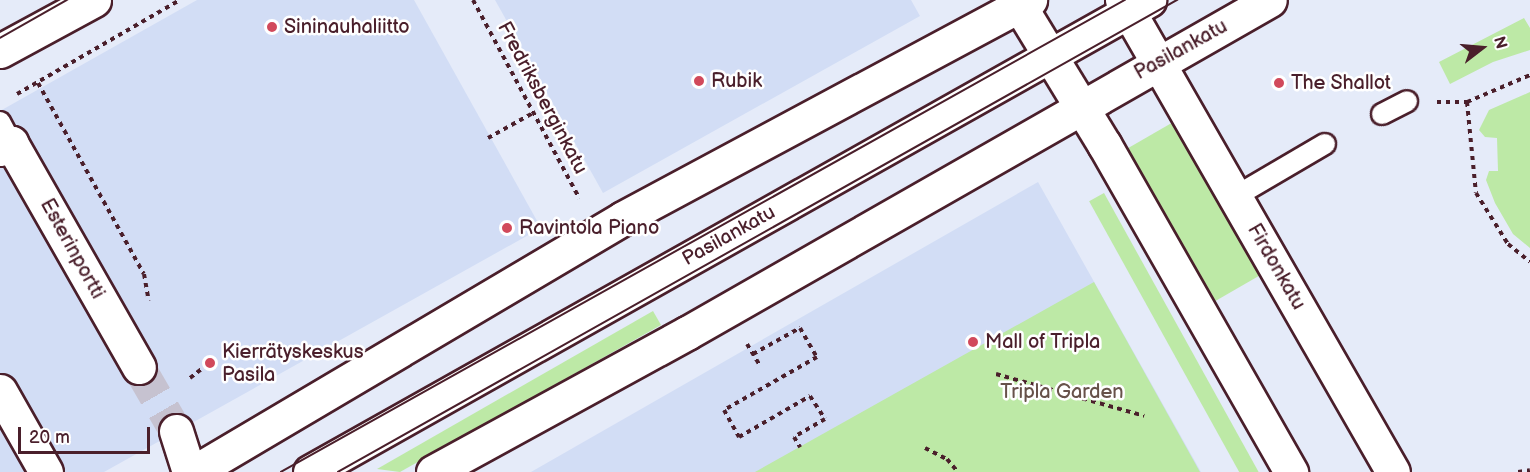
<!DOCTYPE html>
<meta charset="utf-8">
<style>
body{margin:0}
#map{position:relative;width:1530px;height:472px;overflow:hidden;background:#e5ebf9;font-family:"Balsamiq Sans",sans-serif}
div>[style]{position:absolute}
[style*='--x']{left:calc(var(--x)*1px);top:calc(var(--y)*1px);width:calc(var(--w)*1px);rotate:calc(var(--a)*1deg)}
.built>*{inset:0;background:#d2ddf5}
.green>*{inset:0;background:#bde9a6;transform-origin:0 0}
.street-tunnel>*{height:33px;margin-top:-16.5px;transform-origin:0;background:repeating-linear-gradient(90deg,#c6c2d0 0 33px,transparent 0 49px)}
.path>*{height:4px;margin-top:-2px;transform-origin:0;background:repeating-linear-gradient(90deg,#4a1f2b 0 4.5px,transparent 0 9px)}
.roads{filter:drop-shadow(2px 0 #4a1f2b) drop-shadow(-2px 0 #4a1f2b) drop-shadow(0 2px #4a1f2b) drop-shadow(0 -2px #4a1f2b)}
.lane>*{height:20px;margin:-10px;padding:0 10px;transform-origin:10px;border-radius:10px;background:#fff}
.street>*{height:33px;margin:-16.5px;padding:0 16.5px;transform-origin:16.5px;border-radius:16.5px;background:#fff}
.secondary>*{height:33px;margin:-16.5px;padding:0 16.5px;transform-origin:16.5px;border-radius:16.5px;background:#fff}
.tram>*{height:1.5px;margin:-0.75px;padding:0 0.75px;transform-origin:0.75px;border-radius:0.75px;background:#4a1f2b}
.dots>*{width:16px;height:16px;translate:-50% -50%;box-sizing:border-box;border:3px solid #fff;border-radius:50%}
span{translate:-50% -50%;white-space:nowrap;text-align:center;line-height:1.15;-webkit-text-stroke:5px #fff;paint-order:stroke}
.poi-label{font-size:20px;color:#4a1f2b}
.left{translate:0 -50%;text-align:left}
.street-label{font-size:20px;color:#4a1f2b}
.park-label{font-size:20px;color:#67524a}
.north{position:absolute;left:1452px;top:18px;width:60px;height:60px;-webkit-text-stroke:4px #fff;paint-order:stroke;rotate:74deg;font-size:16px;font-weight:700;line-height:24px;text-align:center;color:#4a1f2b}
.north::after{content:'';display:block;margin:auto;width:21px;height:27px;background:#4a1f2b;clip-path:polygon(50% 0,100% 100%,50% 72%,0 100%)}
.scale{position:absolute;left:18px;top:427px;width:132px;height:27px;box-sizing:border-box;border:3px solid #4a1f2b;border-top:0;padding-left:8px;font-size:18px;line-height:21px;white-space:nowrap;color:#4a1f2b;-webkit-text-stroke:4px #fff;paint-order:stroke}
</style>
<div id="map">
<div class="built">
<i style="clip-path:polygon(197px 0,414px 0,541px 228px,104px 472px,0 472px,0 111px)"></i>
<i style="clip-path:polygon(495px 0,911px 0,920px 16px,603px 193px)"></i>
<i style="clip-path:polygon(1038px 182px,1201px 472px,531px 472px)"></i>
</div>
<div class="green">
<i style="clip-path:polygon(1524px 18px,1530px 28px,1530px 50px,1493px 62px,1450px 84px,1439px 62px)"></i>
<i style="clip-path:polygon(1530px 92px,1530px 248px,1513px 234px,1495px 203px,1486px 180px,1489px 171px,1498px 171px,1497px 138px,1485px 137px,1479px 130px,1489px 110px)"></i>
<i style="left:1182px;top:117px;width:176px;height:66px;rotate:60deg"></i>
<i style="left:1104px;top:193px;width:320px;height:17px;rotate:61deg"></i>
<i style="clip-path:polygon(1094px 282px,1200px 472px,755px 472px)"></i>
<i style="clip-path:polygon(653px 311px,661px 325px,400px 472px,377px 469px)"></i>
</div>
<div class="street-tunnel">
<i style="--x:139;--y:367;--w:74;--a:60"></i>
</div>
<div class="path">
<i style="--x:473;--y:0;--w:225;--a:61.8"></i>
<i style="--x:38;--y:83;--w:218;--a:61"></i>
<i style="--x:144;--y:274;--w:27;--a:80"></i>
<i style="--x:17;--y:94;--w:188;--a:-30"></i>
<i style="--x:1437;--y:102;--w:30;--a:0"></i>
<i style="--x:1467;--y:102;--w:69;--a:-23.2"></i>
<i style="--x:1467;--y:102;--w:91;--a:84.4"></i>
<i style="--x:1476;--y:193;--w:60;--a:57.9"></i>
<i style="--x:1508;--y:244;--w:28;--a:39"></i>
<i style="--x:488;--y:138;--w:51;--a:-29.1"></i>
<i style="--x:747;--y:344;--w:23;--a:59"></i>
<i style="--x:753;--y:354;--w:54;--a:-29"></i>
<i style="--x:800;--y:328;--w:34;--a:60"></i>
<i style="--x:817;--y:357;--w:107;--a:150.3"></i>
<i style="--x:724;--y:410;--w:31;--a:61"></i>
<i style="--x:739;--y:437;--w:82;--a:-30"></i>
<i style="--x:810;--y:396;--w:27;--a:57"></i>
<i style="--x:825;--y:419;--w:36;--a:150"></i>
<i style="--x:794;--y:437;--w:12;--a:59"></i>
<i style="--x:996;--y:374;--w:154;--a:15.8"></i>
<i style="--x:190;--y:378;--w:16;--a:-38"></i>
<i style="--x:925;--y:448;--w:25;--a:27"></i>
<i style="--x:947;--y:459;--w:17;--a:50"></i>
<i style="--x:1518;--y:472;--w:12;--a:-9"></i>
</div>
<div class="roads">
<div class="lane">
<i style="--x:1382;--y:114;--w:28;--a:-27"></i>
<i style="--x:0;--y:122;--w:24;--a:62"></i>
<i style="--x:1236;--y:196;--w:103;--a:-30.3"></i>
</div>
<div class="street">
<i style="--x:1016;--y:0;--w:169;--a:58.6"></i>
<i style="--x:1104;--y:144;--w:378;--a:60.3"></i>
<i style="--x:1122;--y:0;--w:544;--a:60.14"></i>
<i style="--x:0;--y:51;--w:107;--a:-28.5"></i>
<i style="--x:0;--y:149;--w:13;--a:-29"></i>
<i style="--x:11;--y:143;--w:258;--a:60.3"></i>
<i style="--x:0;--y:391;--w:93;--a:60.4"></i>
<i style="--x:176;--y:431;--w:43;--a:72.4"></i>
<i style="--x:310;--y:472;--w:963;--a:-29.36"></i>
</div>
<div class="secondary">
<i style="--x:194;--y:472;--w:499;--a:-30.6"></i>
<i style="--x:623;--y:218;--w:462;--a:-28.2"></i>
<i style="--x:433;--y:472;--w:290;--a:-28.7"></i>
<i style="--x:687;--y:333;--w:671;--a:-29.73"></i>
</div>
</div>
<div class="tram">
<i style="--x:0;--y:38;--w:77;--a:-29.6"></i>
<i style="--x:281;--y:472;--w:967;--a:-29.22"></i>
<i style="--x:338;--y:472;--w:963;--a:-29.36"></i>
</div>
<div class="dots">
<i style="left:272px;top:27px;background:#d1495b"></i>
<i style="left:699px;top:81px;background:#d1495b"></i>
<i style="left:1279px;top:83px;background:#d1495b"></i>
<i style="left:507px;top:228px;background:#d1495b"></i>
<i style="left:973px;top:342px;background:#d1495b"></i>
<i style="left:210px;top:363px;background:#d1495b"></i>
</div>
<div class="poi-label">
<span class="left" style="left:284px;top:27px">Sininauhaliitto</span>
<span class="left" style="left:711px;top:81px">Rubik</span>
<span class="left" style="left:1291px;top:83px">The Shallot</span>
<span class="left" style="left:519px;top:228px">Ravintola Piano</span>
<span class="left" style="left:985px;top:342px">Mall of Tripla</span>
<span class="left" style="left:222px;top:364px">Kierrätyskeskus<br>Pasila</span>
</div>
<div class="street-label">
<span style="left:1181px;top:50px;rotate:-29deg">Pasilankatu</span>
<span style="left:542px;top:98px;rotate:62deg">Fredriksberginkatu</span>
<span style="left:729px;top:236px;rotate:-29deg">Pasilankatu</span>
<span style="left:72px;top:249px;rotate:61deg">Esterinportti</span>
<span style="left:1276px;top:267px;rotate:60deg">Firdonkatu</span>
</div>
<div class="park-label">
<span style="left:1062px;top:392px">Tripla Garden</span>
</div>
<div class="north">N</div>
<div class="scale">20 m</div>
</div>
